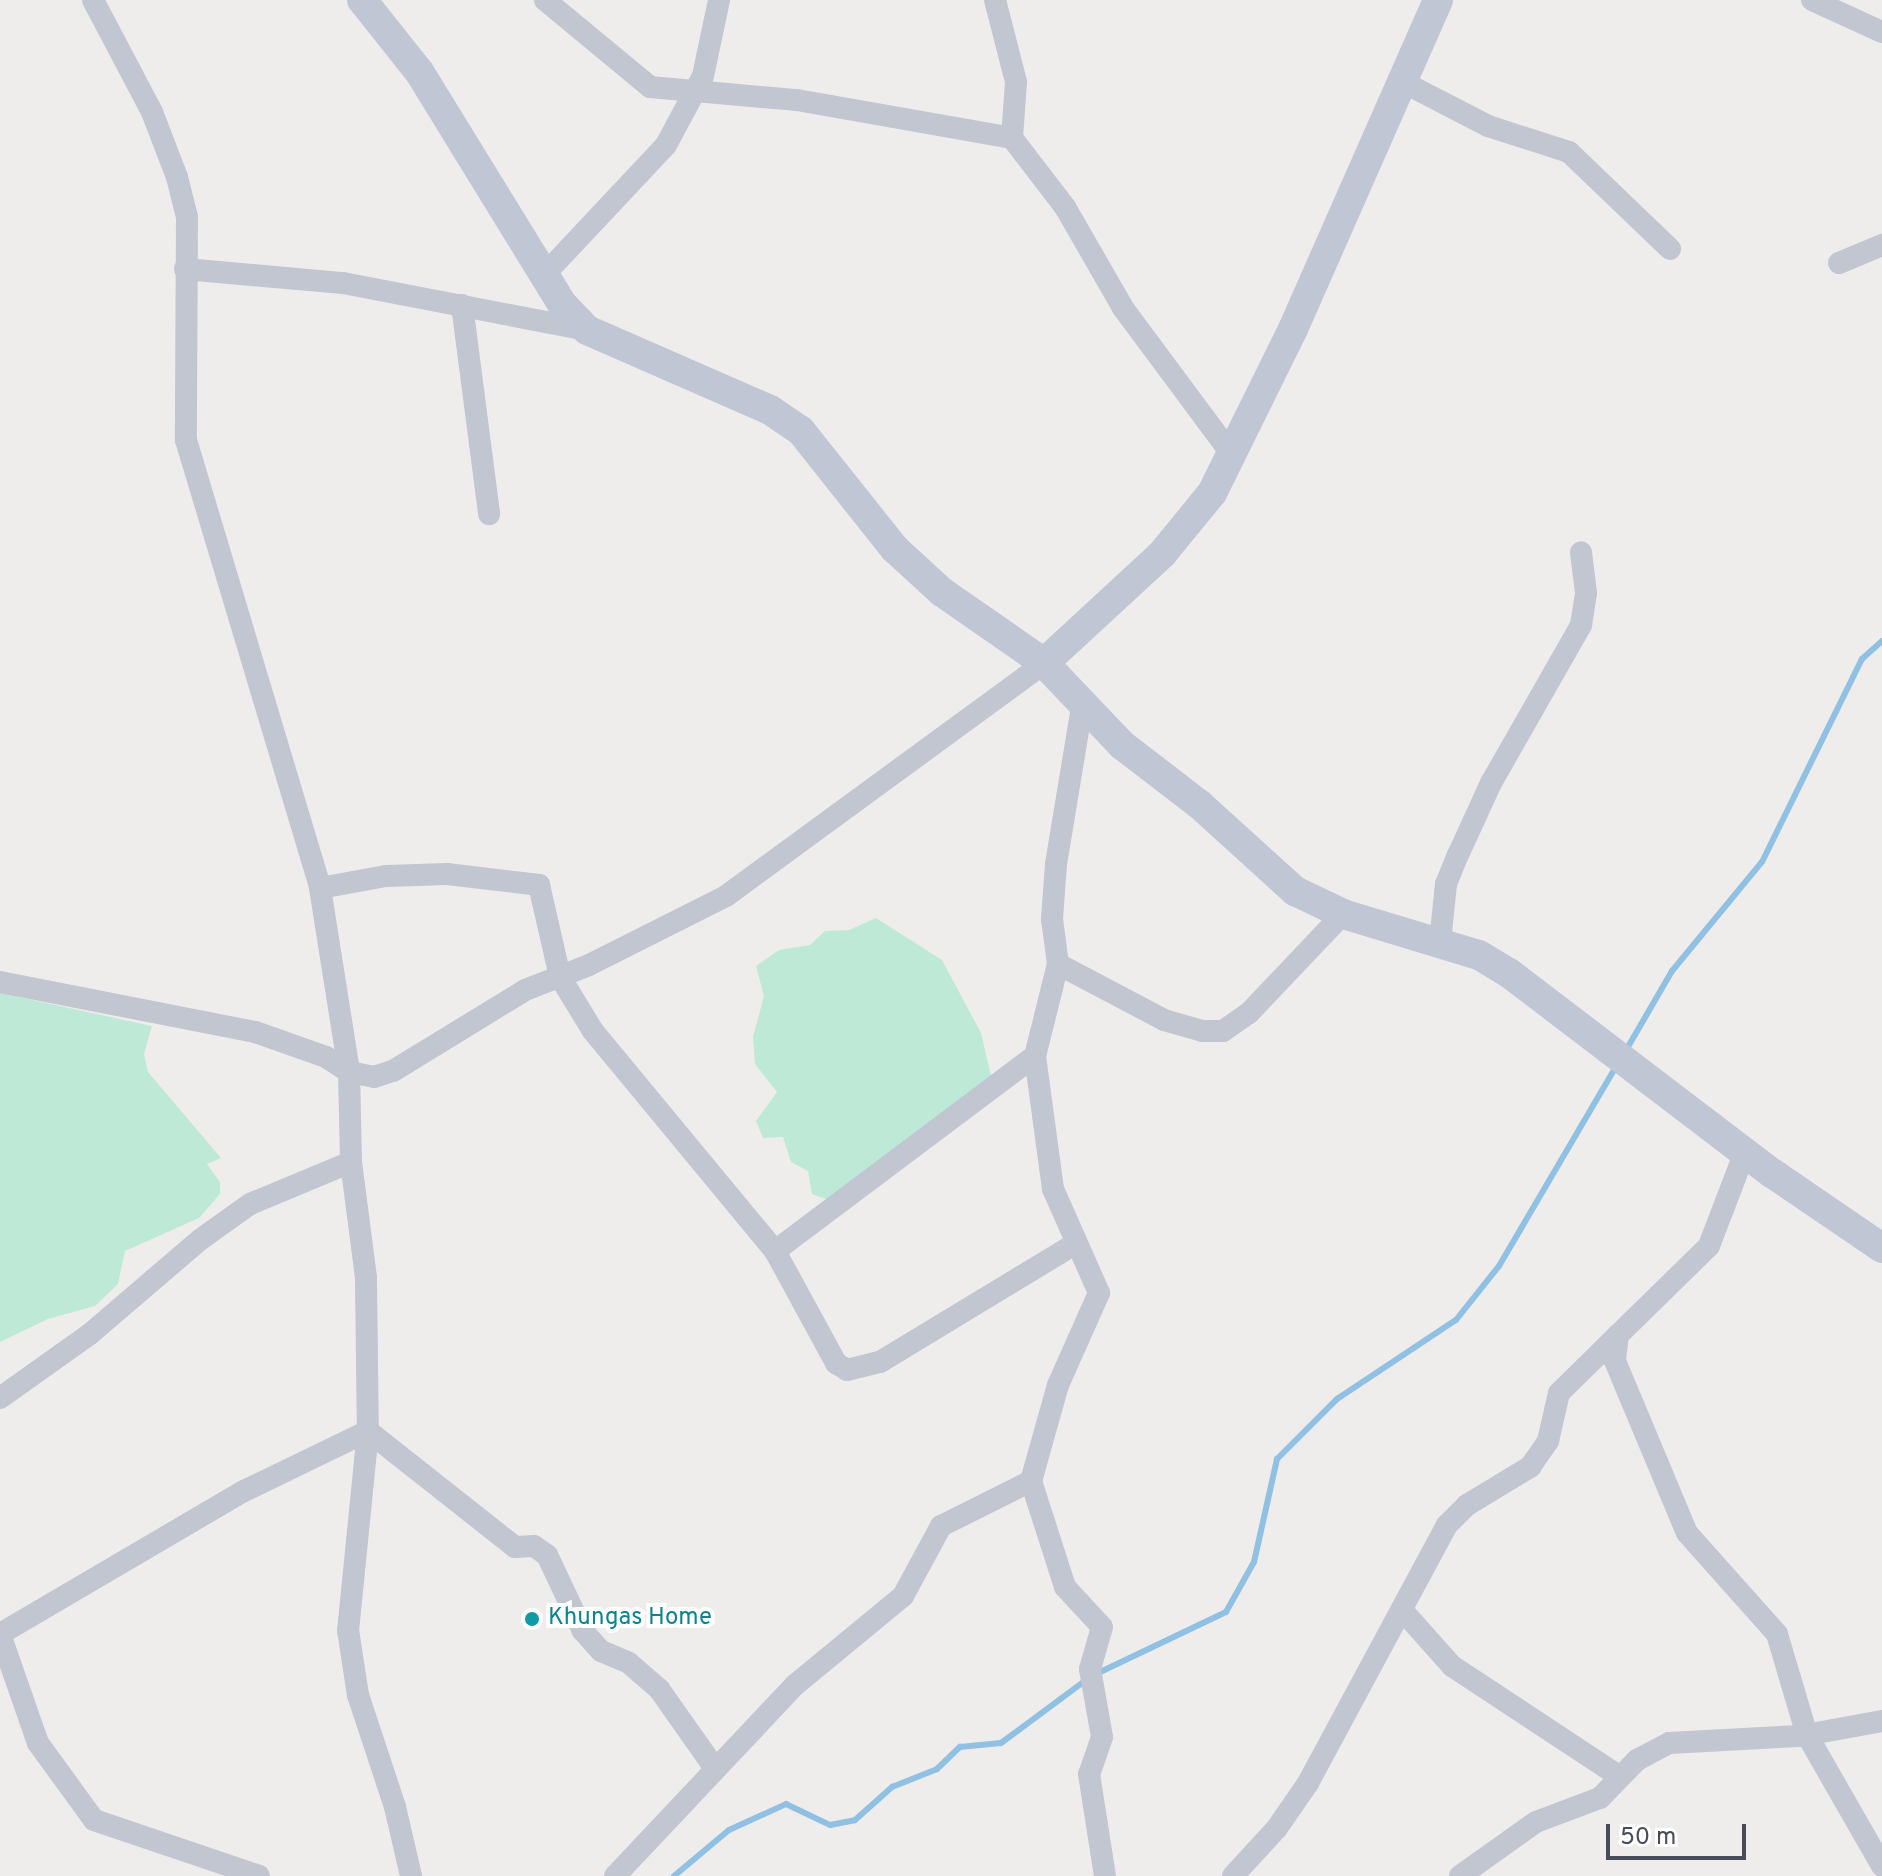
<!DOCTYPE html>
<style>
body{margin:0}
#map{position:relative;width:1882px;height:1876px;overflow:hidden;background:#efedec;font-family:Overpass,sans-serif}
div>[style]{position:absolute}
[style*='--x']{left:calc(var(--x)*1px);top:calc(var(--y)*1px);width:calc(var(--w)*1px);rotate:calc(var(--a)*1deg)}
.green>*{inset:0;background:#bee9d7}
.stream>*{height:6px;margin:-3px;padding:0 3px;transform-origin:3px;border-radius:3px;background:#90c1e2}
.street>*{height:22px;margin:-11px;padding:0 11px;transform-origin:11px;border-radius:11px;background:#c1c6d0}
.secondary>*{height:30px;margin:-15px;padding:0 15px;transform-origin:15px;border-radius:15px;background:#c1c6d4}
.dots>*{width:22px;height:22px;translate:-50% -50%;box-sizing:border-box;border:4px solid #fff;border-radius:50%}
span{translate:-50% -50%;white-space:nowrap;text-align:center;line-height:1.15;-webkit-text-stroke:8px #fff;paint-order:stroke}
.culture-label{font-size:24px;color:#0d838f}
.left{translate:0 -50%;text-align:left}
.scale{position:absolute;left:1606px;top:1824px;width:140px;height:36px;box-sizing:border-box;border:4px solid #474c58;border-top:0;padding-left:10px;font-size:24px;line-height:28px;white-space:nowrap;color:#474c58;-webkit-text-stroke:6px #fff;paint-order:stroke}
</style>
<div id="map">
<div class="green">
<i style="clip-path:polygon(876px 918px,942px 960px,981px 1033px,992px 1080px,831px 1201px,812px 1194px,808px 1171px,791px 1162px,783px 1137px,763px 1138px,756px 1121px,777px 1092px,755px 1064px,753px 1037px,764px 996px,756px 966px,779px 950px,810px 945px,825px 931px,849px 930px)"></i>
<i style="clip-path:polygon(0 993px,152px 1026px,144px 1054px,148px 1072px,221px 1158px,207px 1164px,220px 1182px,220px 1194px,199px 1218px,125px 1251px,118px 1284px,95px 1306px,48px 1319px,0 1342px)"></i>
</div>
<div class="stream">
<i style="--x:1625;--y:1052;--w:94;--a:-59.9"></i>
<i style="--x:1672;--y:971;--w:141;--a:-50.5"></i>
<i style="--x:1762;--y:862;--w:226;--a:-63.8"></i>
<i style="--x:1862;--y:659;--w:27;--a:-42"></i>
<i style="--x:1096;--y:1674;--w:144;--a:-25.5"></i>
<i style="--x:1226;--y:1612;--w:57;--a:-60.8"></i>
<i style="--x:1254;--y:1562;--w:106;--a:-77.4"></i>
<i style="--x:1277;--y:1459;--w:85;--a:-45"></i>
<i style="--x:1337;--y:1399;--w:143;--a:-33.6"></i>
<i style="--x:1456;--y:1320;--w:69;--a:-51.5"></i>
<i style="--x:1499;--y:1266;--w:233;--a:-59.6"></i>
<i style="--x:674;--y:1876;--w:72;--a:-39.9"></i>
<i style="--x:729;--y:1830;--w:63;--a:-24.5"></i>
<i style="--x:786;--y:1804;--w:49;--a:25.5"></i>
<i style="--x:830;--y:1825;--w:25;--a:-11"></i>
<i style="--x:855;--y:1820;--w:50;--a:-41.7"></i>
<i style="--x:892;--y:1787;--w:48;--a:-21.8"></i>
<i style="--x:937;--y:1769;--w:32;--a:-44"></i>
<i style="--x:960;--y:1747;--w:41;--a:-5.6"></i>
<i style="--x:1001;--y:1743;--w:106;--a:-36.5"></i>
</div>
<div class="street">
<i style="--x:93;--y:0;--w:127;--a:62.2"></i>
<i style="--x:152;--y:112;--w:70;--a:69"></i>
<i style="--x:177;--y:177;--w:41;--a:76"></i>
<i style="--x:187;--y:217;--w:223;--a:90.3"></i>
<i style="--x:186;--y:440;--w:468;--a:73.3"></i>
<i style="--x:320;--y:888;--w:186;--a:81"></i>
<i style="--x:349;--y:1072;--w:90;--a:88.7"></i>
<i style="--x:351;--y:1162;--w:117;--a:82.6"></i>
<i style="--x:366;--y:1278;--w:153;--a:89.3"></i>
<i style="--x:368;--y:1431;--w:200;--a:95.7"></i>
<i style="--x:348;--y:1630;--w:66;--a:81.3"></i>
<i style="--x:358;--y:1695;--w:118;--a:71.7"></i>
<i style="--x:395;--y:1807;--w:71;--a:76.9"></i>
<i style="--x:545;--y:0;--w:136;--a:39.6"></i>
<i style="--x:650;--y:87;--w:148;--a:5.1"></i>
<i style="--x:797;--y:100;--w:218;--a:10"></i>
<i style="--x:1012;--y:138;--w:87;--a:52.5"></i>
<i style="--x:1065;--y:207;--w:116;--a:60.1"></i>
<i style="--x:1123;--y:308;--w:184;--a:53.4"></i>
<i style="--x:995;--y:0;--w:85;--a:75.6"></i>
<i style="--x:1016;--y:82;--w:56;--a:94.1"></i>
<i style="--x:1812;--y:0;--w:77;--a:24.6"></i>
<i style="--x:1399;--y:80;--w:100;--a:27.3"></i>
<i style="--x:1488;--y:126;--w:85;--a:17.8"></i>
<i style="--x:1569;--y:152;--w:140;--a:43.8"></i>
<i style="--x:1839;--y:263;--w:47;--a:-22.7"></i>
<i style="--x:185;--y:269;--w:159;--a:5.1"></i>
<i style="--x:343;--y:283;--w:248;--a:10.9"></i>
<i style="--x:544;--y:275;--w:178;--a:-46.8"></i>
<i style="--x:666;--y:145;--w:78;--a:-61.8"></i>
<i style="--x:703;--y:76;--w:78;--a:-78.1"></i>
<i style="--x:462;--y:305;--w:211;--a:82.6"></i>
<i style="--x:1082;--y:707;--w:159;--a:99.4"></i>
<i style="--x:1056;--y:864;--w:55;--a:94.2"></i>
<i style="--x:1052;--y:919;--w:45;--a:82.4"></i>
<i style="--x:1058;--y:964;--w:95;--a:104"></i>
<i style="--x:1035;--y:1056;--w:134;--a:82.3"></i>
<i style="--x:1053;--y:1189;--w:114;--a:66.1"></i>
<i style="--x:1099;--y:1293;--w:101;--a:114"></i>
<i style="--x:1058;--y:1385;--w:100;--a:105.7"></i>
<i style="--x:1031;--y:1481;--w:111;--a:72.2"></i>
<i style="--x:1065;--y:1587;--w:54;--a:47.2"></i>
<i style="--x:1102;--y:1627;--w:44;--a:105.9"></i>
<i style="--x:1090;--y:1669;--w:69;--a:80"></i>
<i style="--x:1102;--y:1737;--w:39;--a:109"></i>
<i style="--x:1089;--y:1774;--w:103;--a:81.1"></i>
<i style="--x:320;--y:888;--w:67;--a:-10.3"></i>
<i style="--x:386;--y:876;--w:61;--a:-1.9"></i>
<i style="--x:447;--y:874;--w:93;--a:6.8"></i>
<i style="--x:539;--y:885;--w:94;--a:77.1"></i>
<i style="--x:560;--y:977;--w:63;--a:58.6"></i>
<i style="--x:593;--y:1031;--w:286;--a:50.4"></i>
<i style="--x:775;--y:1251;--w:128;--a:61.4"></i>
<i style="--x:836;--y:1363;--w:13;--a:32"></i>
<i style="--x:847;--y:1370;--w:34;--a:-14"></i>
<i style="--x:880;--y:1362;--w:226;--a:-31.2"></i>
<i style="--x:1440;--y:942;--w:58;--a:-84.1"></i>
<i style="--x:1446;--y:884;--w:31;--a:-68"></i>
<i style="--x:1458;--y:855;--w:79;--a:-65.4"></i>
<i style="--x:1491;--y:783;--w:182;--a:-60.3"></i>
<i style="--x:1581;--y:625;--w:32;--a:-81"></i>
<i style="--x:1586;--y:593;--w:41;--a:-97"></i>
<i style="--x:1058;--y:964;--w:120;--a:27.8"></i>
<i style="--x:1164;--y:1020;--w:40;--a:16"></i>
<i style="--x:1202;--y:1031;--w:21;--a:0"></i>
<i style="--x:1223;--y:1031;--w:32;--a:-35"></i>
<i style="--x:1249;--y:1013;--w:137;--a:-46.5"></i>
<i style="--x:0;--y:982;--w:260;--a:11.1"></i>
<i style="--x:255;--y:1032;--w:75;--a:19.4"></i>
<i style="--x:326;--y:1057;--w:27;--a:33"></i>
<i style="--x:349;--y:1072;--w:25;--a:11"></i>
<i style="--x:374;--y:1077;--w:20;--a:-18"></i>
<i style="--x:393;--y:1071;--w:155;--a:-31.5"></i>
<i style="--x:525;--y:990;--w:69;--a:-21.3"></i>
<i style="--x:589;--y:965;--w:153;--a:-26.7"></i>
<i style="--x:726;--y:896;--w:394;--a:-36.2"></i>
<i style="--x:1745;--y:1152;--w:101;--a:111"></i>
<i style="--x:1709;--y:1246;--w:127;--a:135.6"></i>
<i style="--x:1618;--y:1335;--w:26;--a:97"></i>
<i style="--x:1615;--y:1361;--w:186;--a:67.3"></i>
<i style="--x:1687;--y:1533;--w:135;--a:48.3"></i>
<i style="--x:1777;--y:1634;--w:105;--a:73.5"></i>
<i style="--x:1807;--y:1735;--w:151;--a:60.2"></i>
<i style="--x:775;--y:1251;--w:325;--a:-36.9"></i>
<i style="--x:0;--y:1398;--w:110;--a:-35.4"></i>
<i style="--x:90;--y:1334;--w:146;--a:-40.6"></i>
<i style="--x:201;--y:1239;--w:60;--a:-35.5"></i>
<i style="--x:250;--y:1204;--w:109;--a:-22.6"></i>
<i style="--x:1403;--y:1611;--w:74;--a:48.3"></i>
<i style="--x:1452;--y:1666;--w:200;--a:33.4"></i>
<i style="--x:0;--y:1634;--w:283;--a:-30.4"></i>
<i style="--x:244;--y:1491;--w:138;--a:-25.8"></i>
<i style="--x:368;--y:1431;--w:187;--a:38.3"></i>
<i style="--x:515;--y:1547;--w:19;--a:-3"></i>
<i style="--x:534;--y:1546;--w:16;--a:35"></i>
<i style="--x:547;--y:1555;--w:84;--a:64.7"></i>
<i style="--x:583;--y:1631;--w:27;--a:48"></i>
<i style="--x:601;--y:1651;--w:30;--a:23"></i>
<i style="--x:629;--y:1663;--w:40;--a:41"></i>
<i style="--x:659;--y:1689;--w:95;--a:54.8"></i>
<i style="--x:0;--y:1634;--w:115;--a:70.8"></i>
<i style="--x:38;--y:1743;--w:95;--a:54"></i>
<i style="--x:94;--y:1820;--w:174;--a:18.7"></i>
<i style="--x:615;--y:1876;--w:262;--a:-46.7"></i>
<i style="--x:795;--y:1685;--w:140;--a:-39.5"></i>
<i style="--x:903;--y:1596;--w:80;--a:-61.5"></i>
<i style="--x:941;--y:1526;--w:101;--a:-26.6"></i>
<i style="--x:1233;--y:1876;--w:65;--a:-47.5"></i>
<i style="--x:1277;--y:1828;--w:55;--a:-55.4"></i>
<i style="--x:1308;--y:1783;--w:293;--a:-61.7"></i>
<i style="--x:1447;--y:1525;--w:28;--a:-45"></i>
<i style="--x:1467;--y:1505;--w:74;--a:-31.1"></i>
<i style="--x:1530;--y:1467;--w:32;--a:-55"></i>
<i style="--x:1548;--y:1441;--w:49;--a:-77.1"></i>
<i style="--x:1559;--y:1393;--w:83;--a:-44.5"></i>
<i style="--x:1460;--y:1876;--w:93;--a:-35.4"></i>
<i style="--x:1536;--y:1822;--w:68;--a:-20.6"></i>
<i style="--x:1600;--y:1798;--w:53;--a:-45.8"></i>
<i style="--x:1637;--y:1760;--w:36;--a:-28"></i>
<i style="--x:1669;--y:1743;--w:131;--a:-3.1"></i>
<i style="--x:1800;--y:1736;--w:83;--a:-10.4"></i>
</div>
<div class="secondary">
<i style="--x:362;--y:0;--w:93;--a:51.5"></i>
<i style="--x:420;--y:73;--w:271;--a:58.4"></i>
<i style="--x:562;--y:304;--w:36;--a:46"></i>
<i style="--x:587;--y:330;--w:200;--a:23.6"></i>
<i style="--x:770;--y:410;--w:37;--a:34"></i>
<i style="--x:801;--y:431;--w:151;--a:51.5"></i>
<i style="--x:895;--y:549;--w:64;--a:42.5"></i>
<i style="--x:942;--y:592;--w:124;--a:34.8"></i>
<i style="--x:1044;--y:663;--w:113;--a:46.4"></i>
<i style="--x:1122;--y:745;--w:97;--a:37.5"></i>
<i style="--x:1199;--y:804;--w:130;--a:42.2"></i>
<i style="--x:1295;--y:891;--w:53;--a:25.6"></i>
<i style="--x:1343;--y:914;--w:142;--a:16.8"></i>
<i style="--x:1479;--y:955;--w:35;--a:31"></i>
<i style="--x:1509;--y:973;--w:330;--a:37.3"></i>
<i style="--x:1772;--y:1173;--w:133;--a:34.3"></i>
<i style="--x:1044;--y:663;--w:161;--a:-42.7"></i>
<i style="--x:1162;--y:554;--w:79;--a:-50.7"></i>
<i style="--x:1212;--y:493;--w:183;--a:-63.7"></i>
<i style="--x:1293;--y:329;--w:360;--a:-66.2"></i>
</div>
<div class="dots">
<i style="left:532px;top:1619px;background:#0f9aa8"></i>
</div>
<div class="culture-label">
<span class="left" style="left:548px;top:1619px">Khungas Home</span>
</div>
<div class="scale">50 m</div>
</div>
